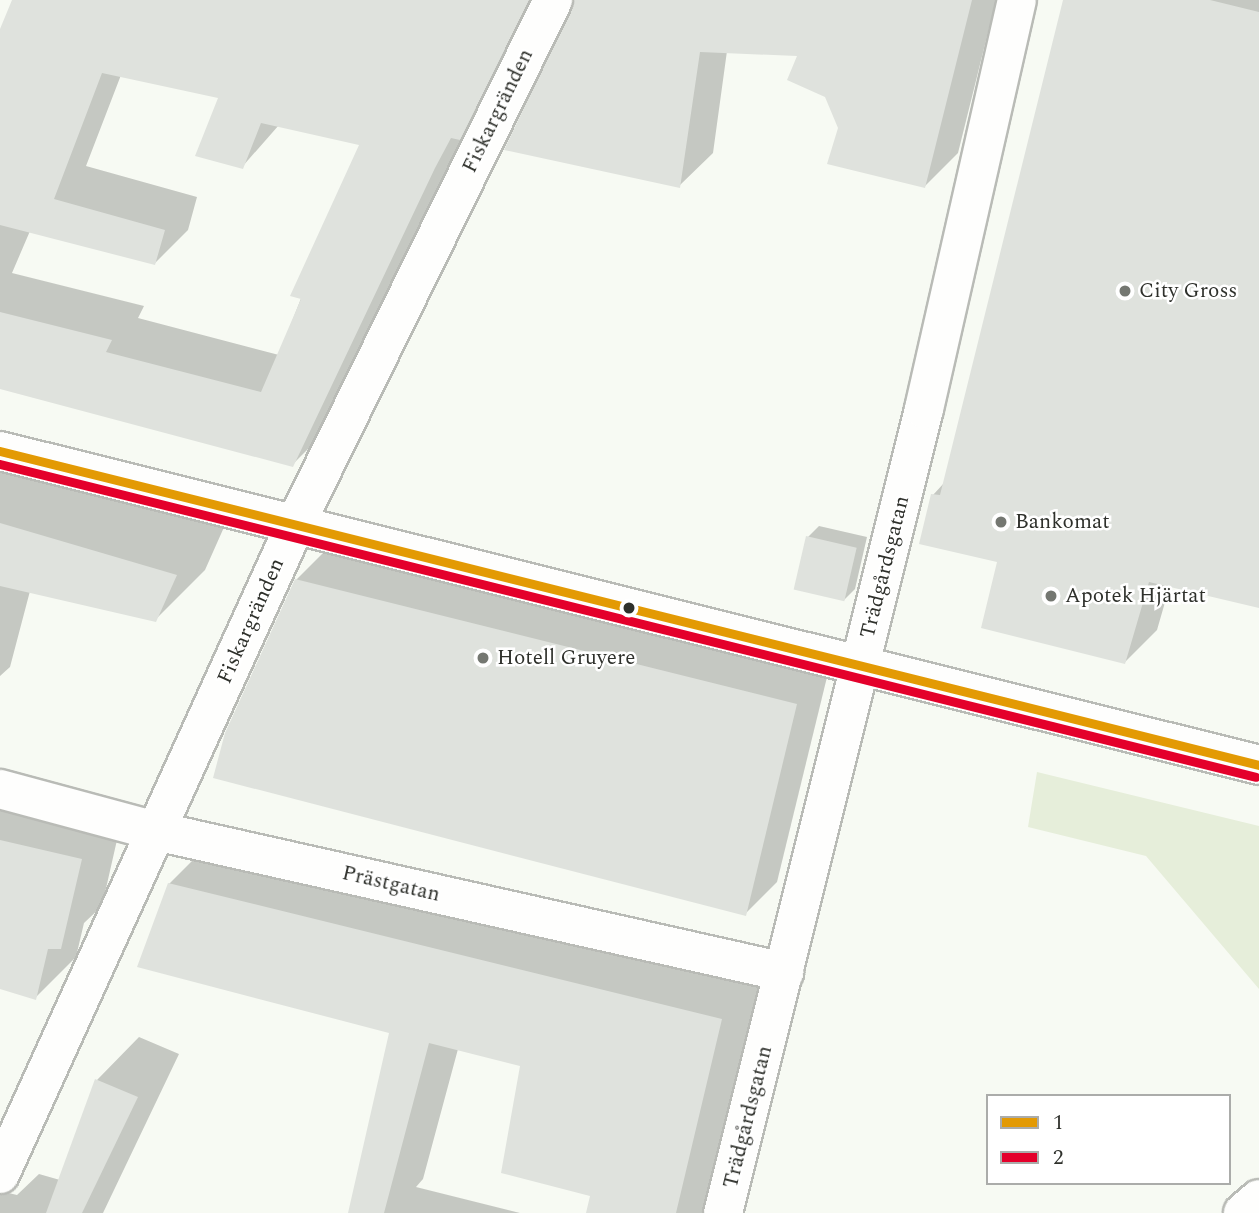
<!DOCTYPE html>
<meta charset="utf-8">
<style>
body{margin:0}
#map{position:relative;width:1259px;height:1213px;overflow:hidden;background:#f7faf3;font-family:Spectral,serif}
div>[style]{position:absolute}
[style*='--x']{left:calc(var(--x)*1px);top:calc(var(--y)*1px);width:calc(var(--w)*1px);rotate:calc(var(--a)*1deg)}
.green>*{inset:0;background:#e6eeda}
.shadow>*{inset:0;background:#0003}
.building>*{inset:0;background:#dfe2dd;transform-origin:0 0}
.roads{filter:drop-shadow(2px 0 #b9bbb6) drop-shadow(-2px 0 #b9bbb6) drop-shadow(0 2px #b9bbb6) drop-shadow(0 -2px #b9bbb6)}
.minor>*{height:38px;margin:-19px;padding:0 19px;transform-origin:19px;border-radius:19px;background:#fefefd}
.bus-1>*{height:9px;margin:-4.5px;padding:0 4.5px;transform-origin:4.5px;border-radius:4.5px;background:#e39a04}
.bus-2>*{height:9px;margin:-4.5px;padding:0 4.5px;transform-origin:4.5px;border-radius:4.5px;background:#e4002b}
.dots>*{width:19px;height:19px;translate:-50% -50%;box-sizing:border-box;border:4px solid #fff;border-radius:50%}
span{translate:-50% -50%;white-space:nowrap;text-align:center;line-height:1.15;-webkit-text-stroke:5px #fff;paint-order:stroke}
.street-label{font-size:21px;color:#2e302b}
.poi-label{font-size:21px;color:#2e302b}
.left{translate:0 -50%;text-align:left}
.legend{position:absolute;left:986px;top:1094px;width:245px;height:91px;box-sizing:border-box;background:#fff;border:2px solid #abacaa;margin:0;padding:9px 12px;list-style:none;font-size:21px;color:#2e302b}
.legend li{display:flex;align-items:center;gap:14px;height:35px}
.legend b{width:35px;border:2px solid #abacaa}
</style>
<div id="map">
<div class="green">
<i style="clip-path:polygon(1037px 772px,1259px 826px,1259px 989px,1146px 856px,1028px 827px)"></i>
</div>
<div class="shadow">
<i style="clip-path:polygon(evenodd,14px 0,547px 0,326px 431px,292px 465px,0 387px,0 35px,14px 0,121px 75px,220px 97px,242px 167px,279px 125px,361px 144px,279px 355px,138px 318px,144px 306px,12px 273px,30px 231px,155px 263px,188px 230px,197px 197px,86px 166px,121px 75px)"></i>
<i style="clip-path:polygon(576px 0,996px 0,958px 153px,925px 186px,840px 128px,826px 95px,800px 55px,727px 51px,713px 153px,679px 186px)"></i>
<i style="clip-path:polygon(1065px 0,1259px 0,1259px 606px,1170px 585px,1157px 630px,1125px 662px,999px 560px,933px 495px,944px 483px)"></i>
<i style="clip-path:polygon(0 447px,225px 525px,205px 570px,155px 620px,30px 591px,10px 667px,0 676px)"></i>
<i style="clip-path:polygon(819px 526px,867px 537px,855px 589px,844px 600px,808px 537px)"></i>
<i style="clip-path:polygon(328px 548px,828px 673px,777px 882px,745px 914px,296px 580px)"></i>
<i style="clip-path:polygon(0 788px,122px 818px,102px 906px,84px 923px,76px 957px,35px 998px,0 987px)"></i>
<i style="clip-path:polygon(212px 841px,763px 977px,707px 1213px,588px 1213px,592px 1195px,522px 1065px,458px 1049px,423px 1179px,416px 1187px,520px 1213px,350px 1213px,391px 1032px,169px 884px)"></i>
<i style="clip-path:polygon(139px 1037px,179px 1054px,103px 1213px,0 1213px,0 1191px,17px 1195px,39px 1174px,60px 1180px,97px 1080px)"></i>
</div>
<div class="building">
<i style="clip-path:polygon(12px 0,529px 0,460px 140px,451px 138px,435px 168px,293px 467px,0 389px,0 312px,112px 340px,106px 352px,261px 392px,301px 299px,290px 296px,359px 145px,261px 123px,243px 169px,195px 156px,218px 98px,102px 73px,54px 199px,165px 230px,155px 265px,0 225px,0 29px)"></i>
<i style="clip-path:polygon(575px 0,972px 0,925px 188px,827px 164px,838px 128px,825px 97px,787px 80px,797px 56px,700px 52px,680px 188px,504px 150px)"></i>
<i style="clip-path:polygon(1063px 0,1210px 0,1259px 12px,1259px 608px,1149px 582px,1125px 664px,981px 628px,997px 562px,919px 544px,931px 494px,940px 495px)"></i>
<i style="clip-path:polygon(0 523px,177px 575px,156px 622px,0 586px)"></i>
<i style="left:806px;top:536px;width:52px;height:55px;rotate:13deg"></i>
<i style="clip-path:polygon(295px 579px,797px 704px,746px 916px,213px 778px,225px 733px)"></i>
<i style="clip-path:polygon(0 840px,82px 859px,61px 949px,48px 949px,36px 1000px,0 989px)"></i>
<i style="clip-path:polygon(168px 883px,722px 1019px,676px 1213px,586px 1213px,590px 1196px,501px 1173px,520px 1066px,429px 1043px,384px 1213px,348px 1213px,389px 1033px,137px 967px)"></i>
<i style="clip-path:polygon(95px 1079px,138px 1097px,82px 1213px,46px 1213px)"></i>
</div>
<div class="roads">
<div class="minor">
<i style="--x:0;--y:451;--w:1298;--a:14"></i>
<i style="--x:0;--y:789;--w:162;--a:15.1"></i>
<i style="--x:156;--y:831;--w:644;--a:12.65"></i>
<i style="--x:0;--y:1174;--w:715;--a:-65.55"></i>
<i style="--x:296;--y:523;--w:583;--a:-63.83"></i>
<i style="--x:723;--y:1213;--w:829;--a:-75.96"></i>
<i style="--x:924;--y:409;--w:419;--a:-77.2"></i>
<i style="--x:1243;--y:1213;--w:21;--a:-41"></i>
</div>
</div>
<div class="bus-1">
<i style="--x:0;--y:451;--w:1298;--a:14"></i>
</div>
<div class="bus-2">
<i style="--x:0;--y:464;--w:1294;--a:13.99"></i>
</div>
<div class="dots">
<i style="left:1125px;top:291px;background:#747771"></i>
<i style="left:1001px;top:522px;background:#747771"></i>
<i style="left:1051px;top:596px;background:#747771"></i>
<i style="left:629px;top:608px;background:#2e302b"></i>
<i style="left:483px;top:658px;background:#747771"></i>
</div>
<div class="street-label">
<span style="left:498px;top:111px;rotate:-64deg">Fiskargränden</span>
<span style="left:885px;top:567px;rotate:-76deg">Trädgårdsgatan</span>
<span style="left:251px;top:621px;rotate:-66deg">Fiskargränden</span>
<span style="left:391px;top:884px;rotate:13deg">Prästgatan</span>
<span style="left:748px;top:1117px;rotate:-76deg">Trädgårdsgatan</span>
</div>
<div class="poi-label">
<span class="left" style="left:1139px;top:291px">City Gross</span>
<span class="left" style="left:1015px;top:522px">Bankomat</span>
<span class="left" style="left:1065px;top:596px">Apotek Hjärtat</span>
<span class="left" style="left:497px;top:658px">Hotell Gruyere</span>
</div>
<ul class="legend">
<li><b style="height:9px;background:#e39a04"></b>1</li>
<li><b style="height:9px;background:#e4002b"></b>2</li>
</ul>
</div>
